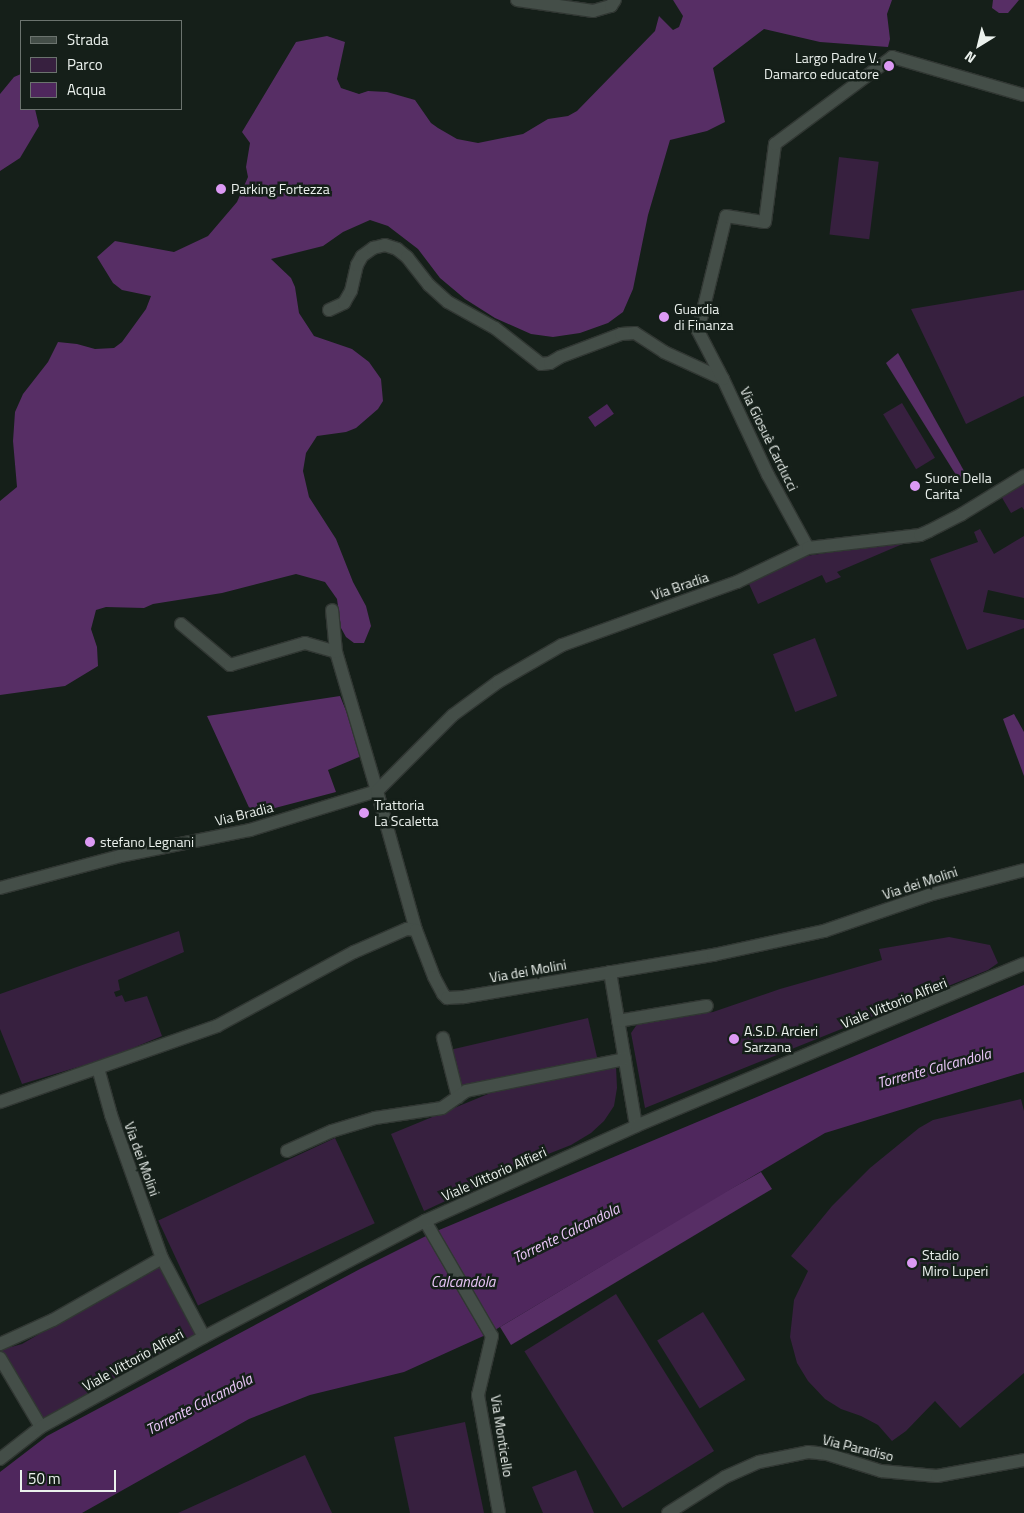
<!DOCTYPE html>
<meta charset="utf-8">
<style>
body{margin:0}
#map{position:relative;width:1024px;height:1513px;overflow:hidden;background:#151f19;font-family:"Titillium Web",sans-serif}
div>[style]{position:absolute}
[style*='--x']{left:calc(var(--x)*1px);top:calc(var(--y)*1px);width:calc(var(--w)*1px);rotate:calc(var(--a)*1deg)}
.green>*{inset:0;background:#37203f;transform-origin:0 0}
.forest>*{inset:0;background:#572e65}
.water>*{inset:0;background:#4f275d;transform-origin:0 0}
.roads{filter:drop-shadow(1px 0 #313733) drop-shadow(-1px 0 #313733) drop-shadow(0 1px #313733) drop-shadow(0 -1px #313733)}
.minor>*{height:12px;margin:-6px;padding:0 6px;transform-origin:6px;border-radius:6px;background:#444e48}
.dots>*{width:14px;height:14px;translate:-50% -50%;box-sizing:border-box;border:2px solid #151f19;border-radius:50%}
span{translate:-50% -50%;white-space:nowrap;text-align:center;line-height:1.15;-webkit-text-stroke:5px #151f19;paint-order:stroke}
.poi-label{font-size:14px;color:#ebf1ed}
.right{translate:-100% -50%;text-align:right}
.left{translate:0 -50%;text-align:left}
.street-label{font-size:14px;color:#ebf1ed}
.water-label{font-size:15px;color:#ebc7f9;font-style:italic}
.legend{position:absolute;left:20px;top:20px;width:162px;height:90px;box-sizing:border-box;background:#151f19;border:1px solid #6b736e;margin:0;padding:6px 9px;list-style:none;font-size:15px;color:#ebf1ed}
.legend li{display:flex;align-items:center;gap:10px;height:25px}
.legend b{width:25px;border:1px solid #6b736e}
.north{position:absolute;left:954px;top:20px;width:50px;height:50px;-webkit-text-stroke:4px #151f19;paint-order:stroke;rotate:216deg;font-size:14px;font-weight:700;line-height:20px;text-align:center;color:#ebf1ed}
.north::after{content:'';display:block;margin:auto;width:18px;height:22px;background:#ebf1ed;clip-path:polygon(50% 0,100% 100%,50% 72%,0 100%)}
.scale{position:absolute;left:20px;top:1470px;width:96px;height:22px;box-sizing:border-box;border:2px solid #ebf1ed;border-top:0;padding-left:6px;font-size:15px;line-height:18px;white-space:nowrap;color:#ebf1ed;-webkit-text-stroke:4px #151f19;paint-order:stroke}
</style>
<div id="map">
<div class="green">
<i style="left:839px;top:157px;width:40px;height:78px;rotate:7deg"></i>
<i style="clip-path:polygon(1024px 290px,1024px 396px,966px 424px,911px 309px)"></i>
<i style="left:902px;top:403px;width:64px;height:22px;rotate:59deg"></i>
<i style="clip-path:polygon(1024px 482px,1024px 510px,1022px 507px,1011px 513px,1001px 496px)"></i>
<i style="clip-path:polygon(980px 529px,994px 554px,1024px 536px,1024px 598px,988px 590px,983px 612px,1024px 620px,1024px 628px,967px 650px,930px 559px,978px 542px,974px 532px)"></i>
<i style="clip-path:polygon(912px 540px,837px 572px,841px 577px,826px 583px,822px 575px,758px 604px,749px 584px,806px 556px)"></i>
<i style="left:815px;top:638px;width:62px;height:45px;rotate:69deg"></i>
<i style="clip-path:polygon(179px 931px,184px 952px,118px 980px,120px 990px,114px 992px,116px 997px,122px 995px,125px 1002px,147px 996px,162px 1036px,111px 1057px,22px 1084px,0 1029px,0 994px)"></i>
<i style="clip-path:polygon(949px 937px,990px 945px,998px 963px,988px 970px,645px 1108px,631px 1033px,638px 1023px,713px 1012px,780px 989px,882px 960px,879px 949px)"></i>
<i style="left:588px;top:1018px;width:43px;height:143px;rotate:77deg"></i>
<i style="clip-path:polygon(616px 1066px,617px 1088px,614px 1106px,604px 1121px,591px 1133px,571px 1145px,538px 1158px,424px 1211px,391px 1134px,505px 1087px)"></i>
<i style="clip-path:polygon(1021px 1099px,1024px 1111px,1024px 1373px,960px 1428px,935px 1401px,906px 1431px,892px 1441px,878px 1425px,861px 1416px,841px 1409px,825px 1399px,808px 1381px,797px 1363px,790px 1337px,794px 1300px,808px 1271px,791px 1256px,832px 1206px,870px 1168px,919px 1128px,933px 1120px)"></i>
<i style="left:335px;top:1138px;width:94px;height:195px;rotate:65deg"></i>
<i style="clip-path:polygon(160px 1264px,197px 1334px,41px 1419px,0 1350px,22px 1344px)"></i>
<i style="left:616px;top:1294px;width:185px;height:108px;rotate:58deg"></i>
<i style="left:703px;top:1312px;width:80px;height:54px;rotate:58deg"></i>
<i style="clip-path:polygon(465px 1422px,484px 1513px,410px 1513px,394px 1437px)"></i>
<i style="clip-path:polygon(305px 1455px,332px 1513px,178px 1513px)"></i>
<i style="clip-path:polygon(576px 1470px,594px 1513px,543px 1513px,532px 1487px)"></i>
</div>
<div class="forest">
<i style="clip-path:polygon(673px 0,892px 0,887px 14px,890px 39px,888px 47px,820px 42px,764px 29px,713px 68px,725px 122px,707px 131px,670px 140px,648px 215px,633px 289px,623px 312px,608px 323px,580px 333px,553px 337px,531px 334px,495px 318px,465px 299px,440px 278px,418px 249px,388px 226px,370px 220px,343px 232px,323px 246px,271px 259px,291px 278px,295px 287px,299px 313px,314px 336px,352px 349px,369px 362px,381px 379px,383px 401px,378px 409px,356px 428px,346px 432px,317px 436px,306px 453px,303px 471px,309px 497px,336px 539px,353px 582px,366px 606px,371px 626px,364px 643px,354px 643px,346px 637px,341px 628px,337px 599px,325px 582px,296px 574px,222px 593px,153px 604px,144px 608px,106px 607px,96px 610px,91px 629px,97px 647px,98px 666px,65px 686px,0 695px,0 501px,17px 487px,13px 441px,15px 412px,23px 394px,48px 362px,58px 342px,77px 344px,95px 349px,114px 348px,122px 342px,146px 309px,151px 296px,122px 290px,113px 283px,97px 257px,115px 241px,174px 252px,208px 236px,237px 202px,248px 177px,246px 167px,250px 143px,242px 132px,296px 42px,327px 36px,345px 42px,337px 79px,341px 88px,359px 94px,368px 91px,387px 92px,415px 100px,431px 123px,438px 128px,457px 139px,478px 143px,523px 134px,548px 119px,568px 116px,577px 111px,655px 31px,659px 16px,673px 30px,679px 27px,683px 16px)"></i>
<i style="clip-path:polygon(993px 0,1019px 0,1008px 13px,999px 13px,992px 8px)"></i>
<i style="clip-path:polygon(21px 74px,21px 109px,35px 109px,39px 126px,20px 158px,0 171px,0 94px,14px 77px)"></i>
<i style="clip-path:polygon(898px 353px,968px 478px,961px 483px,886px 363px)"></i>
<i style="clip-path:polygon(340px 696px,364px 755px,328px 770px,336px 792px,252px 814px,207px 716px)"></i>
<i style="clip-path:polygon(1014px 714px,1024px 732px,1024px 776px,1003px 719px)"></i>
<i style="clip-path:polygon(761px 1172px,772px 1189px,511px 1345px,500px 1327px,716px 1197px)"></i>
</div>
<div class="water">
<i style="left:607px;top:404px;width:12px;height:23px;rotate:55deg"></i>
<i style="clip-path:polygon(1024px 985px,1024px 1072px,825px 1133px,490px 1333px,404px 1372px,310px 1395px,249px 1419px,82px 1513px,0 1513px,0 1472px,47px 1436px,360px 1269px,432px 1233px)"></i>
</div>
<div class="roads">
<div class="minor">
<i style="--x:517;--y:0;--w:77;--a:8.2"></i>
<i style="--x:593;--y:11;--w:19;--a:-16"></i>
<i style="--x:611;--y:6;--w:7;--a:-56"></i>
<i style="--x:329;--y:310;--w:17;--a:-25"></i>
<i style="--x:344;--y:303;--w:14;--a:-60"></i>
<i style="--x:351;--y:291;--w:27;--a:-77"></i>
<i style="--x:357;--y:265;--w:10;--a:-61"></i>
<i style="--x:362;--y:256;--w:14;--a:-36"></i>
<i style="--x:373;--y:248;--w:12;--a:-14"></i>
<i style="--x:385;--y:245;--w:13;--a:18"></i>
<i style="--x:397;--y:249;--w:13;--a:39"></i>
<i style="--x:407;--y:257;--w:36;--a:52"></i>
<i style="--x:429;--y:285;--w:25;--a:42"></i>
<i style="--x:448;--y:302;--w:54;--a:29"></i>
<i style="--x:495;--y:328;--w:58;--a:38"></i>
<i style="--x:541;--y:364;--w:9;--a:-6"></i>
<i style="--x:550;--y:363;--w:12;--a:-31"></i>
<i style="--x:560;--y:357;--w:65;--a:-20.7"></i>
<i style="--x:621;--y:334;--w:14;--a:-4"></i>
<i style="--x:635;--y:333;--w:35;--a:33"></i>
<i style="--x:664;--y:352;--w:65;--a:24.6"></i>
<i style="--x:723;--y:379;--w:106;--a:64.9"></i>
<i style="--x:768;--y:475;--w:83;--a:61.3"></i>
<i style="--x:723;--y:379;--w:54;--a:-117.5"></i>
<i style="--x:698;--y:331;--w:118;--a:-76.3"></i>
<i style="--x:726;--y:216;--w:39;--a:9"></i>
<i style="--x:765;--y:222;--w:79;--a:-82.7"></i>
<i style="--x:775;--y:144;--w:146;--a:-36.6"></i>
<i style="--x:892;--y:57;--w:137;--a:16.1"></i>
<i style="--x:181;--y:624;--w:64;--a:39.9"></i>
<i style="--x:230;--y:665;--w:78;--a:-16.3"></i>
<i style="--x:305;--y:643;--w:32;--a:16"></i>
<i style="--x:0;--y:888;--w:124;--a:-14.9"></i>
<i style="--x:120;--y:856;--w:133;--a:-11.3"></i>
<i style="--x:250;--y:830;--w:133;--a:-17.1"></i>
<i style="--x:377;--y:791;--w:145;--a:-106.4"></i>
<i style="--x:336;--y:652;--w:42;--a:-95.4"></i>
<i style="--x:416;--y:930;--w:144;--a:-105.7"></i>
<i style="--x:377;--y:791;--w:107;--a:-45"></i>
<i style="--x:453;--y:715;--w:56;--a:-36.3"></i>
<i style="--x:498;--y:682;--w:74;--a:-30"></i>
<i style="--x:562;--y:645;--w:186;--a:-19.8"></i>
<i style="--x:737;--y:582;--w:79;--a:-25.6"></i>
<i style="--x:808;--y:548;--w:113;--a:-6.6"></i>
<i style="--x:920;--y:535;--w:10;--a:-24"></i>
<i style="--x:929;--y:531;--w:37;--a:-27"></i>
<i style="--x:962;--y:514;--w:73;--a:-31.5"></i>
<i style="--x:610;--y:972;--w:156;--a:80.4"></i>
<i style="--x:618;--y:1021;--w:90;--a:-9.6"></i>
<i style="--x:443;--y:1038;--w:61;--a:75.7"></i>
<i style="--x:98;--y:1068;--w:49;--a:74.5"></i>
<i style="--x:111;--y:1115;--w:152;--a:70.4"></i>
<i style="--x:162;--y:1258;--w:89;--a:62"></i>
<i style="--x:0;--y:1102;--w:230;--a:-19.3"></i>
<i style="--x:217;--y:1026;--w:156;--a:-28.4"></i>
<i style="--x:354;--y:952;--w:58;--a:-23.5"></i>
<i style="--x:407;--y:929;--w:9;--a:6"></i>
<i style="--x:416;--y:930;--w:50;--a:69"></i>
<i style="--x:434;--y:977;--w:19;--a:62"></i>
<i style="--x:443;--y:994;--w:6;--a:45"></i>
<i style="--x:447;--y:998;--w:17;--a:-3"></i>
<i style="--x:464;--y:997;--w:253;--a:-9.6"></i>
<i style="--x:713;--y:955;--w:114;--a:-12.2"></i>
<i style="--x:824;--y:931;--w:111;--a:-18.9"></i>
<i style="--x:929;--y:895;--w:98;--a:-14.7"></i>
<i style="--x:287;--y:1151;--w:49;--a:-24"></i>
<i style="--x:332;--y:1131;--w:45;--a:-16.8"></i>
<i style="--x:375;--y:1118;--w:68;--a:-8.5"></i>
<i style="--x:442;--y:1108;--w:29;--a:-35"></i>
<i style="--x:466;--y:1091;--w:162;--a:-11.4"></i>
<i style="--x:425;--y:1221;--w:133;--a:59.8"></i>
<i style="--x:492;--y:1336;--w:61;--a:103.3"></i>
<i style="--x:478;--y:1395;--w:120;--a:79.9"></i>
<i style="--x:0;--y:1344;--w:58;--a:-24.4"></i>
<i style="--x:53;--y:1320;--w:125;--a:-29.6"></i>
<i style="--x:0;--y:1358;--w:80;--a:59.3"></i>
<i style="--x:0;--y:1459;--w:52;--a:-38"></i>
<i style="--x:41;--y:1427;--w:186;--a:-28.9"></i>
<i style="--x:204;--y:1337;--w:250;--a:-27.7"></i>
<i style="--x:425;--y:1221;--w:231;--a:-24.2"></i>
<i style="--x:636;--y:1126;--w:420;--a:-22.7"></i>
<i style="--x:668;--y:1513;--w:67;--a:-32.3"></i>
<i style="--x:725;--y:1477;--w:37;--a:-24"></i>
<i style="--x:759;--y:1462;--w:50;--a:-11.5"></i>
<i style="--x:808;--y:1452;--w:19;--a:6"></i>
<i style="--x:827;--y:1454;--w:57;--a:17.5"></i>
<i style="--x:881;--y:1471;--w:56;--a:5.1"></i>
<i style="--x:937;--y:1476;--w:88;--a:-10.4"></i>
</div>
</div>
<div class="dots">
<i style="left:889px;top:66px;background:#dc99f4"></i>
<i style="left:221px;top:189px;background:#dc99f4"></i>
<i style="left:664px;top:317px;background:#dc99f4"></i>
<i style="left:915px;top:486px;background:#dc99f4"></i>
<i style="left:364px;top:813px;background:#dc99f4"></i>
<i style="left:90px;top:842px;background:#dc99f4"></i>
<i style="left:734px;top:1039px;background:#dc99f4"></i>
<i style="left:912px;top:1263px;background:#dc99f4"></i>
</div>
<div class="poi-label">
<span class="right" style="left:879px;top:66px">Largo Padre V.<br>Damarco educatore</span>
<span class="left" style="left:231px;top:189px">Parking Fortezza</span>
<span class="left" style="left:674px;top:317px">Guardia<br>di Finanza</span>
<span class="left" style="left:925px;top:486px">Suore Della<br>Carita'</span>
<span class="left" style="left:374px;top:813px">Trattoria<br>La Scaletta</span>
<span class="left" style="left:100px;top:842px">stefano Legnani</span>
<span class="left" style="left:744px;top:1039px">A.S.D. Arcieri<br>Sarzana</span>
<span class="left" style="left:922px;top:1263px">Stadio<br>Miro Luperi</span>
</div>
<div class="street-label">
<span style="left:769px;top:439px;rotate:64deg">Via Giosuè Carducci</span>
<span style="left:680px;top:586px;rotate:-19deg">Via Bradia</span>
<span style="left:244px;top:814px;rotate:-14deg">Via Bradia</span>
<span style="left:920px;top:883px;rotate:-18deg">Via dei Molini</span>
<span style="left:528px;top:971px;rotate:-10deg">Via dei Molini</span>
<span style="left:894px;top:1003px;rotate:-22deg">Viale Vittorio Alfieri</span>
<span style="left:142px;top:1159px;rotate:70deg">Via dei Molini</span>
<span style="left:494px;top:1174px;rotate:-24deg">Viale Vittorio Alfieri</span>
<span style="left:133px;top:1360px;rotate:-29deg">Viale Vittorio Alfieri</span>
<span style="left:502px;top:1436px;rotate:81deg">Via Monticello</span>
<span style="left:858px;top:1448px;rotate:14deg">Via Paradiso</span>
</div>
<div class="water-label">
<span style="left:934px;top:1068px;rotate:-15deg">Torrente Calcandola</span>
<span style="left:566px;top:1233px;rotate:-26deg">Torrente Calcandola</span>
<span style="left:463px;top:1282px">Calcandola</span>
<span style="left:199px;top:1404px;rotate:-27deg">Torrente Calcandola</span>
</div>
<ul class="legend">
<li><b style="height:6px;background:#444e48"></b>Strada</li>
<li><b style="height:14px;background:#37203f"></b>Parco</li>
<li><b style="height:14px;background:#4f275d"></b>Acqua</li>
</ul>
<div class="north">N</div>
<div class="scale">50 m</div>
</div>
